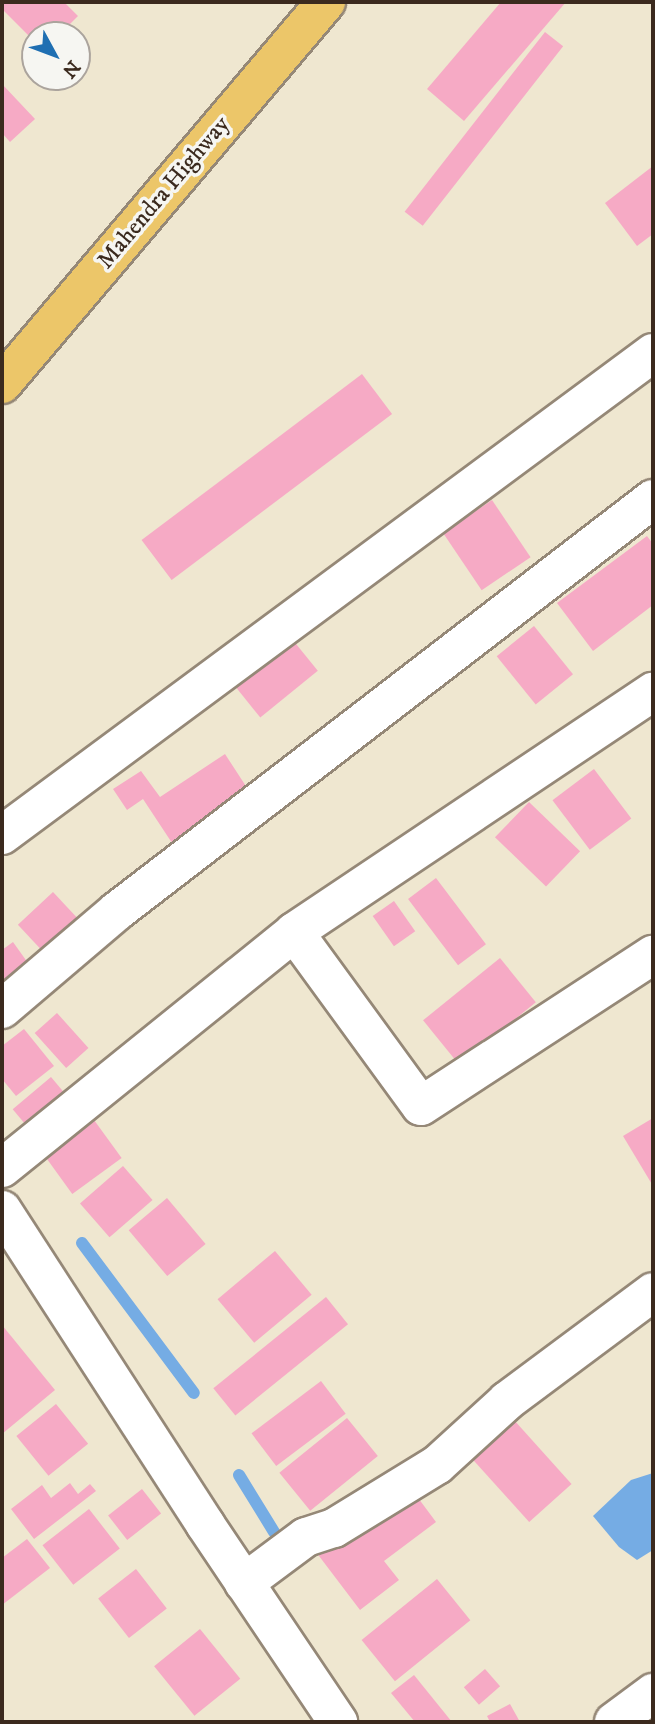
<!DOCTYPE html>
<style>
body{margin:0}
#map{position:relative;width:655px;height:1724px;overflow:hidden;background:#efe7d0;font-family:"IM FELL DW Pica",serif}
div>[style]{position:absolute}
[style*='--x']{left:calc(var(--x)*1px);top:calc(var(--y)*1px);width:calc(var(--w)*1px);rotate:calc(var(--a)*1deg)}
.water>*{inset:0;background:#75ace4}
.stream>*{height:12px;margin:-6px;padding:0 6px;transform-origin:6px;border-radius:6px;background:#75ace4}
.building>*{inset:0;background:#f6aac5;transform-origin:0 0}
.roads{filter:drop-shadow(2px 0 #958877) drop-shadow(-2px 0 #958877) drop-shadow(0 2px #958877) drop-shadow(0 -2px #958877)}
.street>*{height:38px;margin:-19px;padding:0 19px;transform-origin:19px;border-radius:19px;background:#fff}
.highway>*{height:38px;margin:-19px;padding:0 19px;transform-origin:19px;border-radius:19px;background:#ecc669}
span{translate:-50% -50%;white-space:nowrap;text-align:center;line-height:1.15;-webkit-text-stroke:7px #f6f6f2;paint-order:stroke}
.street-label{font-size:24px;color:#3b2a1e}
.frame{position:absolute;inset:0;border:4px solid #3b2a1e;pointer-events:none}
.north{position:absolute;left:21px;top:21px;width:70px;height:70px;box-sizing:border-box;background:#f6f6f2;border:2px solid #aba49d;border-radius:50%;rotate:131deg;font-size:19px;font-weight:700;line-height:28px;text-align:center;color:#3b2a1e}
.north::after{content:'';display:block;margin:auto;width:24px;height:32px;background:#1f6fb2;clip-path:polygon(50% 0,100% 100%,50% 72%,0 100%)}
</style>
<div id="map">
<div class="water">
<i style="clip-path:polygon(653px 1473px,653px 1550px,637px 1560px,619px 1547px,593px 1516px,631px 1480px)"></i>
</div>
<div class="stream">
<i style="--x:82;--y:1243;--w:187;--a:53.3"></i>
<i style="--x:239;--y:1475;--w:67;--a:58.4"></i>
</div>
<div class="building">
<i style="clip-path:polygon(2px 2px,64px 2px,78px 16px,59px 35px,35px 35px,35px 42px,2px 9px)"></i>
<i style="clip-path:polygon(501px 2px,566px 2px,464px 121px,427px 89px)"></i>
<i style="left:545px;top:32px;width:23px;height:228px;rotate:38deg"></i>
<i style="clip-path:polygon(2px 84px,35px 119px,10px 142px,2px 133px)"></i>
<i style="clip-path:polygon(653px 166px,653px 234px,637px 246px,605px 203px)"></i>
<i style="left:362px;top:374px;width:50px;height:276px;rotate:53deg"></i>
<i style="left:492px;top:500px;width:69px;height:59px;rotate:56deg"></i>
<i style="clip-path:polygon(647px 536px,653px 544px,653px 605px,593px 651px,557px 603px)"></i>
<i style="left:534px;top:626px;width:62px;height:48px;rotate:51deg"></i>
<i style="left:292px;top:639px;width:41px;height:74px;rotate:51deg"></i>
<i style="clip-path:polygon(225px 754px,253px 797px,176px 849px,143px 799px,127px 810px,113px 789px,141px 771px,160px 797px)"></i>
<i style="left:594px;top:769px;width:62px;height:52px;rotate:53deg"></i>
<i style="left:529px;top:802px;width:71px;height:49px;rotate:44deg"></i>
<i style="left:436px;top:878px;width:83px;height:35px;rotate:53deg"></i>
<i style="left:53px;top:892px;width:37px;height:48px;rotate:47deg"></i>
<i style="left:394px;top:901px;width:37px;height:26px;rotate:55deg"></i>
<i style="clip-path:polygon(13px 942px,33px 970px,2px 994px,2px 950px)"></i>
<i style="left:500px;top:958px;width:57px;height:99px;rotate:51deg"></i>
<i style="left:57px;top:1013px;width:47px;height:30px;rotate:48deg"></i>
<i style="clip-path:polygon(24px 1029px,54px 1066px,16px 1096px,2px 1079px,2px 1046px)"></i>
<i style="left:51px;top:1077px;width:33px;height:50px;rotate:50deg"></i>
<i style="clip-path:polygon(653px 1118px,653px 1186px,623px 1136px)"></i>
<i style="left:94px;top:1120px;width:47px;height:61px;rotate:54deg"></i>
<i style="left:123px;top:1166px;width:45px;height:57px;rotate:49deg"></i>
<i style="left:167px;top:1198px;width:60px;height:50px;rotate:50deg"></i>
<i style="left:275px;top:1251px;width:57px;height:75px;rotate:50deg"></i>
<i style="left:326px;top:1297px;width:35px;height:145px;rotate:51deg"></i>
<i style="clip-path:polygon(2px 1325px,55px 1390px,2px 1434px)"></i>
<i style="left:321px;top:1381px;width:41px;height:87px;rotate:53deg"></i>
<i style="left:56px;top:1404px;width:51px;height:51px;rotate:51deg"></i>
<i style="left:347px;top:1418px;width:49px;height:87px;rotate:51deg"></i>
<i style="left:514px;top:1420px;width:86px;height:57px;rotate:48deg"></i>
<i style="clip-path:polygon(70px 1483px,78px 1494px,90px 1484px,96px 1491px,34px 1539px,11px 1509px,42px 1485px,51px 1498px)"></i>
<i style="clip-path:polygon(407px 1483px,436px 1522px,384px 1561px,399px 1580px,360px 1610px,316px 1552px)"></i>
<i style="left:142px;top:1489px;width:31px;height:43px;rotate:52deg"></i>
<i style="left:89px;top:1509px;width:50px;height:59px;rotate:52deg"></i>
<i style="clip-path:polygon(27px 1539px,50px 1568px,2px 1605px,2px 1558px)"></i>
<i style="left:136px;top:1569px;width:50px;height:48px;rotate:52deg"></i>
<i style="left:437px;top:1579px;width:53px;height:97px;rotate:51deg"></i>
<i style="left:200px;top:1629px;width:64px;height:59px;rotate:51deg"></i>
<i style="left:485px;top:1669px;width:23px;height:28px;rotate:49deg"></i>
<i style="clip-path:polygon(414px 1675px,452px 1722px,415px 1722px,391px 1693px)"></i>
<i style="clip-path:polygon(510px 1704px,520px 1722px,490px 1722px,487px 1716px)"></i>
</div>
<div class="roads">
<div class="street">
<i style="--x:2;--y:835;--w:810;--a:-36.52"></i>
<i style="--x:294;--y:932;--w:432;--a:-33.8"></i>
<i style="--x:2;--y:1009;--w:151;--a:-40.4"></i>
<i style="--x:117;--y:911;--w:676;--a:-37.55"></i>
<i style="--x:2;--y:1168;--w:375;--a:-38.9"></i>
<i style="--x:294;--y:932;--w:215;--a:53.9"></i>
<i style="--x:421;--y:1106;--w:277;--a:-33.1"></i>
<i style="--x:2;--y:1210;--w:374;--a:57.1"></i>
<i style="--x:205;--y:1524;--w:239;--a:56.1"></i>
<i style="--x:244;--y:1583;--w:77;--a:-36.6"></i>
<i style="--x:306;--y:1537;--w:29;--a:-18"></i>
<i style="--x:334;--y:1528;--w:121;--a:-31.5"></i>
<i style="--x:437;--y:1465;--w:95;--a:-42.4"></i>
<i style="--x:507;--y:1401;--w:182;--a:-36.7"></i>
<i style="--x:614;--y:1722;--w:49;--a:-36.6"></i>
</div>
<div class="highway">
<i style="--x:2;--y:384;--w:501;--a:-49.7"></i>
</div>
</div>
<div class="street-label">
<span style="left:164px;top:193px;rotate:-50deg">Mahendra Highway</span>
</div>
<div class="frame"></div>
<div class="north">N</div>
</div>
